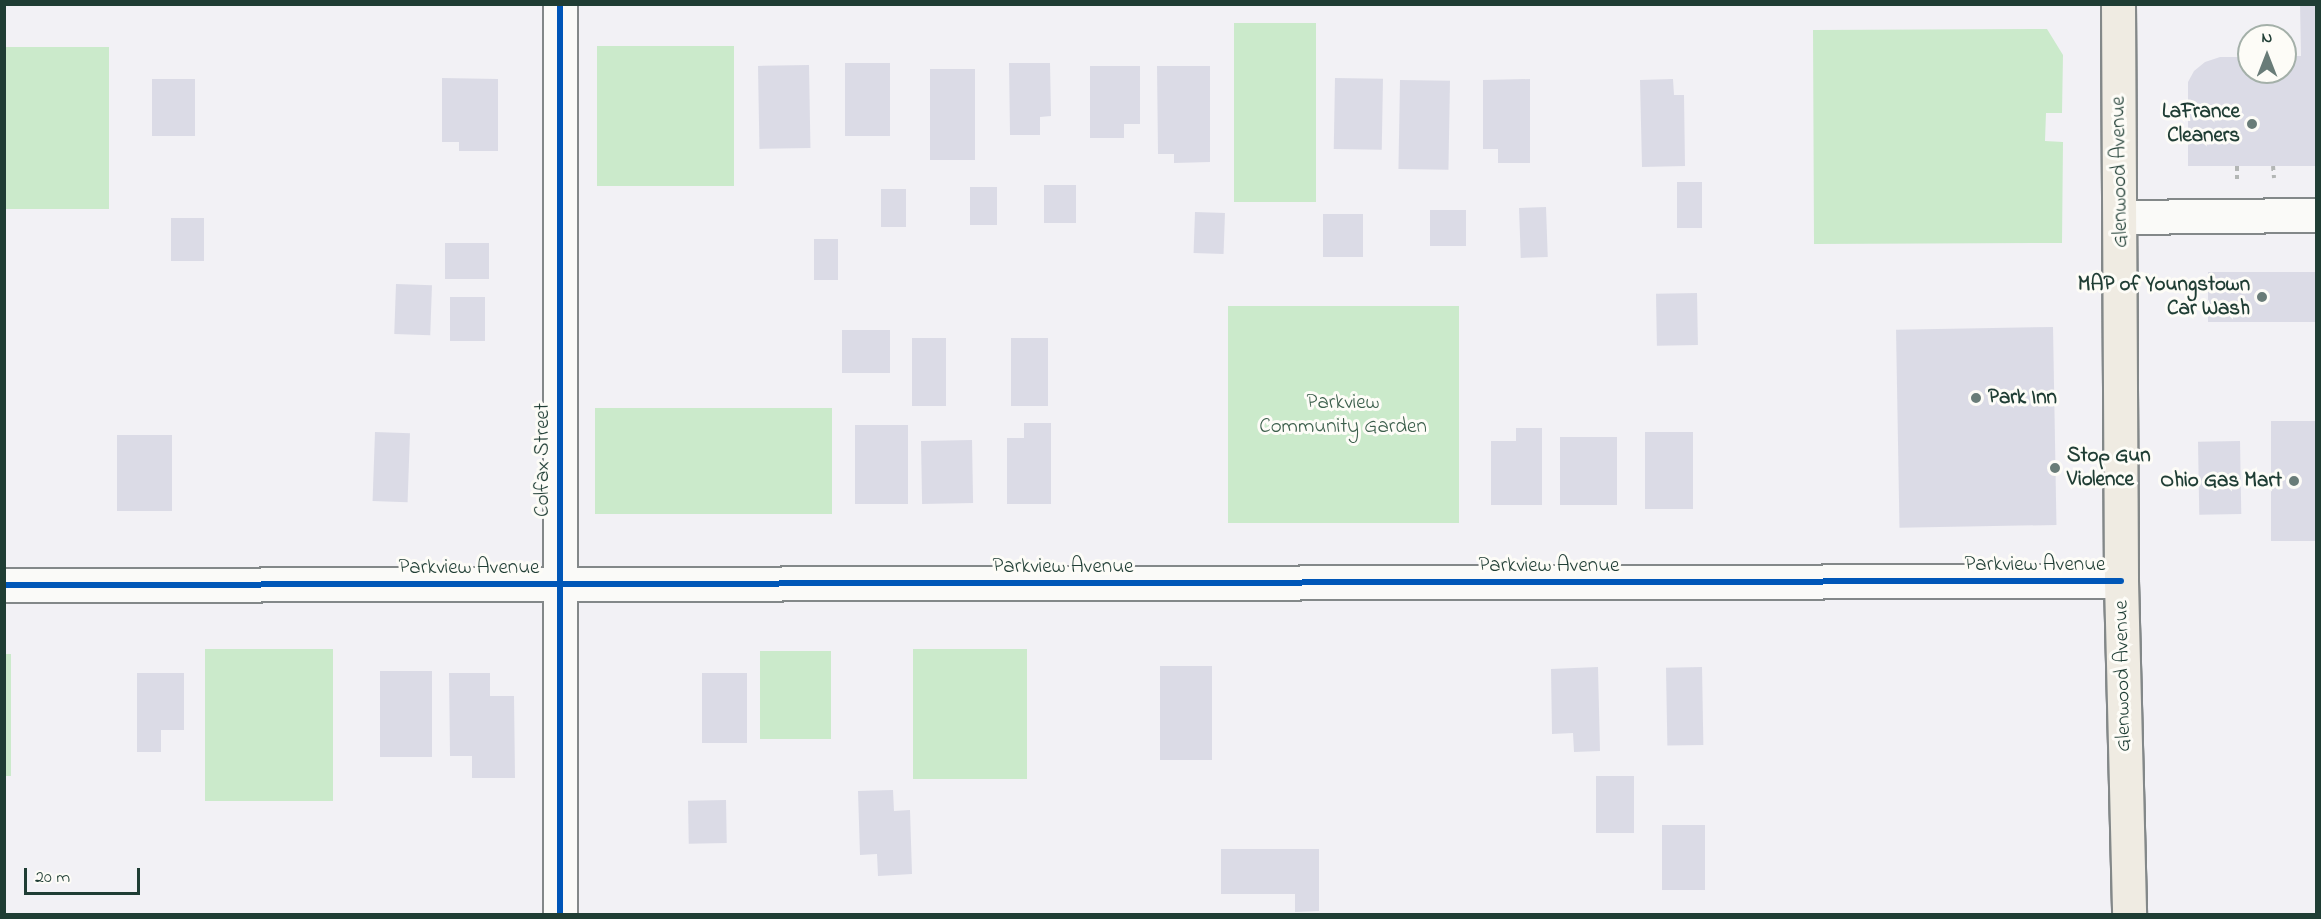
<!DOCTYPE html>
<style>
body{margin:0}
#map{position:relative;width:2321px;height:919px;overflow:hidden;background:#f2f1f5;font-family:"Indie Flower",sans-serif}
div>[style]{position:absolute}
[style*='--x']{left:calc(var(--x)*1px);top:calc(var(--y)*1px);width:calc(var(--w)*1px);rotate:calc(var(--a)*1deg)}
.green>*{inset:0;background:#cbeacb;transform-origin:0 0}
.building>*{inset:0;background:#dbdbe6;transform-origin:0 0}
.path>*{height:4px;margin-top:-2px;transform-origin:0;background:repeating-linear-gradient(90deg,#b3b6b5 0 4.5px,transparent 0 9px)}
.roads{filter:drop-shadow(2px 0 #838889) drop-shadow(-2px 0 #838889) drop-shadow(0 2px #838889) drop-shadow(0 -2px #838889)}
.minor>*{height:33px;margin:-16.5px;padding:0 16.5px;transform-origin:16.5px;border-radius:16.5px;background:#fafaf8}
.major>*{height:33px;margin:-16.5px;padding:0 16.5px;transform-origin:16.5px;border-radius:16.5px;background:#efebe2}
.cycleway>*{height:6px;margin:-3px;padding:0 3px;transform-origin:3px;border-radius:3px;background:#0057b8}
.dots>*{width:16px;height:16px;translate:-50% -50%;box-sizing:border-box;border:3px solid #fdfcf7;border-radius:50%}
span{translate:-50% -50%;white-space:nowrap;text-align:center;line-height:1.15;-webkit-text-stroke:6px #fdfcf7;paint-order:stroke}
.poi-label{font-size:21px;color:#1f3d34;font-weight:700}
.right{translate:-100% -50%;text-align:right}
.left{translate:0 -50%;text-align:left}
.street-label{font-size:21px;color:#1f3d34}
.park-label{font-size:21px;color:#3b5e4b}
.frame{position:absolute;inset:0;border:6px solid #1f3d34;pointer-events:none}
.north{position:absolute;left:2237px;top:24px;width:60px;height:60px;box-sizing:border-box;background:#fdfcf7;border:2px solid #a4b0a9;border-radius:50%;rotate:0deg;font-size:16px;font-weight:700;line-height:24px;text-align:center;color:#1f3d34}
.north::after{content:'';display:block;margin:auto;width:21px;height:27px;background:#697c78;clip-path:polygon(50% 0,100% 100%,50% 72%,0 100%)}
.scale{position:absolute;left:24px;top:868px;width:116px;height:27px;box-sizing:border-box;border:3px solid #1f3d34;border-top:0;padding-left:8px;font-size:18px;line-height:21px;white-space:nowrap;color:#1f3d34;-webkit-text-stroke:4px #fdfcf7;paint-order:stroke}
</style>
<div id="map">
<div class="green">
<i style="left:1234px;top:23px;width:82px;height:179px"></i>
<i style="clip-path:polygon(2047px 29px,2063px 55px,2062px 113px,2046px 113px,2045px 141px,2063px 142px,2062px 243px,1814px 244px,1813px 30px)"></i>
<i style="left:597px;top:46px;width:137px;height:140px"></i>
<i style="left:5px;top:47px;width:104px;height:162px"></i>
<i style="left:1228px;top:306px;width:231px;height:217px"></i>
<i style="left:595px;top:408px;width:237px;height:106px"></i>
<i style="left:205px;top:649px;width:128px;height:152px"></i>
<i style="left:913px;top:649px;width:114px;height:130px"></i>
<i style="left:760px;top:651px;width:71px;height:88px"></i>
<i style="left:5px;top:654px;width:6px;height:122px"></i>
</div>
<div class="building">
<i style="clip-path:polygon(2300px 4px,2316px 4px,2316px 166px,2188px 166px,2188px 82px,2194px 71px,2205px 62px,2220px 57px,2249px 57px,2249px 72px,2285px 72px,2285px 56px,2301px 56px)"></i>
<i style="left:845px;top:63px;width:45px;height:73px"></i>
<i style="clip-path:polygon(1009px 63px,1050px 63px,1051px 116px,1040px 117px,1040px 135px,1010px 135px)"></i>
<i style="left:809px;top:65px;width:83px;height:51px;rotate:89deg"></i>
<i style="clip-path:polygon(1090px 66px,1140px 66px,1140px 124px,1124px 124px,1124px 138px,1090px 138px)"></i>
<i style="clip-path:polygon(1157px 66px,1210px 66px,1210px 162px,1174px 163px,1174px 154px,1158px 154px)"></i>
<i style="left:930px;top:69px;width:45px;height:91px"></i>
<i style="clip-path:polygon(442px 78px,498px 79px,498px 151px,459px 151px,459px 142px,442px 142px)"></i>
<i style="left:1335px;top:78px;width:48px;height:71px;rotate:1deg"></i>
<i style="left:152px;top:79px;width:43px;height:57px"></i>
<i style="clip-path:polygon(1530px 79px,1530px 163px,1498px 163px,1498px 149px,1483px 149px,1483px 80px)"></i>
<i style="clip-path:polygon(1673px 79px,1674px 95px,1684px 95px,1685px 166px,1642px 167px,1640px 80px)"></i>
<i style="left:1400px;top:80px;width:50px;height:89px;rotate:1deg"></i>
<i style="left:1677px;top:182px;width:25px;height:46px"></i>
<i style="left:1044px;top:185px;width:32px;height:38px"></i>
<i style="left:970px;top:187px;width:27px;height:38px"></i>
<i style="left:881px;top:189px;width:25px;height:38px"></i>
<i style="left:1546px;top:207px;width:50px;height:27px;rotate:88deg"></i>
<i style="left:1430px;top:210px;width:36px;height:36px"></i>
<i style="left:1195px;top:212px;width:30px;height:41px;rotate:2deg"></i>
<i style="left:1323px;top:214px;width:40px;height:43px"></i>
<i style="left:171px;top:218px;width:33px;height:43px"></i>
<i style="left:814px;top:239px;width:24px;height:41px"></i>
<i style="left:445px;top:243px;width:44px;height:36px"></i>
<i style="left:2208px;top:272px;width:108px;height:50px"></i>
<i style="left:396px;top:284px;width:36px;height:50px;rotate:2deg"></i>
<i style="left:1697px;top:293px;width:52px;height:41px;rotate:89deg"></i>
<i style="left:450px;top:297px;width:35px;height:44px"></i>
<i style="left:2053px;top:327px;width:198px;height:157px;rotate:89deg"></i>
<i style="left:842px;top:330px;width:48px;height:43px"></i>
<i style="left:912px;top:338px;width:34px;height:68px"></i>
<i style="left:1011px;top:338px;width:37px;height:68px"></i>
<i style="left:2271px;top:421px;width:45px;height:120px"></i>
<i style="clip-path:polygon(1024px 423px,1051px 423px,1051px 504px,1007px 504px,1007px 438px,1024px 438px)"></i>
<i style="left:855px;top:425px;width:53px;height:79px"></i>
<i style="clip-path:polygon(1516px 428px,1542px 428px,1542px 505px,1491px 505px,1491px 441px,1516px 441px)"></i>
<i style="left:375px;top:432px;width:35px;height:69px;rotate:2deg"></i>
<i style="left:1645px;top:432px;width:48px;height:77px"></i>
<i style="left:117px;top:435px;width:55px;height:76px"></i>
<i style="left:1560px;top:437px;width:57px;height:68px"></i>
<i style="left:972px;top:440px;width:63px;height:51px;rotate:89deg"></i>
<i style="left:2240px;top:441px;width:73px;height:42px;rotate:89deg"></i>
<i style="left:1160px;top:666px;width:52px;height:94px"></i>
<i style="clip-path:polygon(1598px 667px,1600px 751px,1574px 752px,1573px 733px,1552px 734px,1551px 669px)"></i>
<i style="left:1702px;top:667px;width:78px;height:36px;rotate:89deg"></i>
<i style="left:380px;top:671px;width:52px;height:86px"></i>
<i style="clip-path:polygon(137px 673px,184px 673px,184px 730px,161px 730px,161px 752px,137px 752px)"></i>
<i style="clip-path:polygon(449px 673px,490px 673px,490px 696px,514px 696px,515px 778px,472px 778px,472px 756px,450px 756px)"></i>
<i style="left:702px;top:673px;width:45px;height:70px"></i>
<i style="left:1596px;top:776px;width:38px;height:57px"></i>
<i style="clip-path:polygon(893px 790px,894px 811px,910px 810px,912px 874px,878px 876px,877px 854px,860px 855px,858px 791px)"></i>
<i style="left:726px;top:800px;width:43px;height:38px;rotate:89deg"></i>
<i style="left:1662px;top:825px;width:43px;height:65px"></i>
<i style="clip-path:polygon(1221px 849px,1319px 849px,1319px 911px,1295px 912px,1295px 894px,1221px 894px)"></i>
</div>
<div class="path">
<i style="--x:2237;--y:166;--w:13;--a:90"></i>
<i style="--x:2273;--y:166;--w:12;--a:85"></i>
</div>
<div class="roads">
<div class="minor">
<i style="--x:560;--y:4;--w:910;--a:90"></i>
<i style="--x:2121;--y:217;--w:195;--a:-0.6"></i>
<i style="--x:4;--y:585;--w:2117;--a:-0.11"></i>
</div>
<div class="major">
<i style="--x:2118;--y:4;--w:577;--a:89.7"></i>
<i style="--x:2121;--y:581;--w:333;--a:88.6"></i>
</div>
</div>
<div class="cycleway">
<i style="--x:560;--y:4;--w:910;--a:90"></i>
<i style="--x:4;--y:585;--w:2117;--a:-0.11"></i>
</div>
<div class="dots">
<i style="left:2252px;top:124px;background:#697c78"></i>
<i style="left:2262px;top:297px;background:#697c78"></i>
<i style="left:1976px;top:398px;background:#697c78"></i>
<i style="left:2055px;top:468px;background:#697c78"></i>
<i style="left:2294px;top:481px;background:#697c78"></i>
</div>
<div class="poi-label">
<span class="right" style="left:2240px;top:124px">LaFrance<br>Cleaners</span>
<span class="right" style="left:2250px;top:297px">MAP of Youngstown<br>Car Wash</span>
<span class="left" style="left:1988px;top:398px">Park Inn</span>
<span class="left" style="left:2067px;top:468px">Stop Gun<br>Violence</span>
<span class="right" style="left:2282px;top:481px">Ohio Gas Mart</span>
</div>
<div class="street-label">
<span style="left:2120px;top:172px;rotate:-91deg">Glenwood Avenue</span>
<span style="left:543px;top:460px;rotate:-90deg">Colfax Street</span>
<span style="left:2035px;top:565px">Parkview Avenue</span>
<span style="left:1549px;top:566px">Parkview Avenue</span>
<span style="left:1063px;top:567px">Parkview Avenue</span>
<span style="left:469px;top:568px">Parkview Avenue</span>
<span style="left:2123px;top:676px;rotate:-91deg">Glenwood Avenue</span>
</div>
<div class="park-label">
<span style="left:1343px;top:415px">Parkview<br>Community Garden</span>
</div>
<div class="frame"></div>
<div class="north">N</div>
<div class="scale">20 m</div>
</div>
